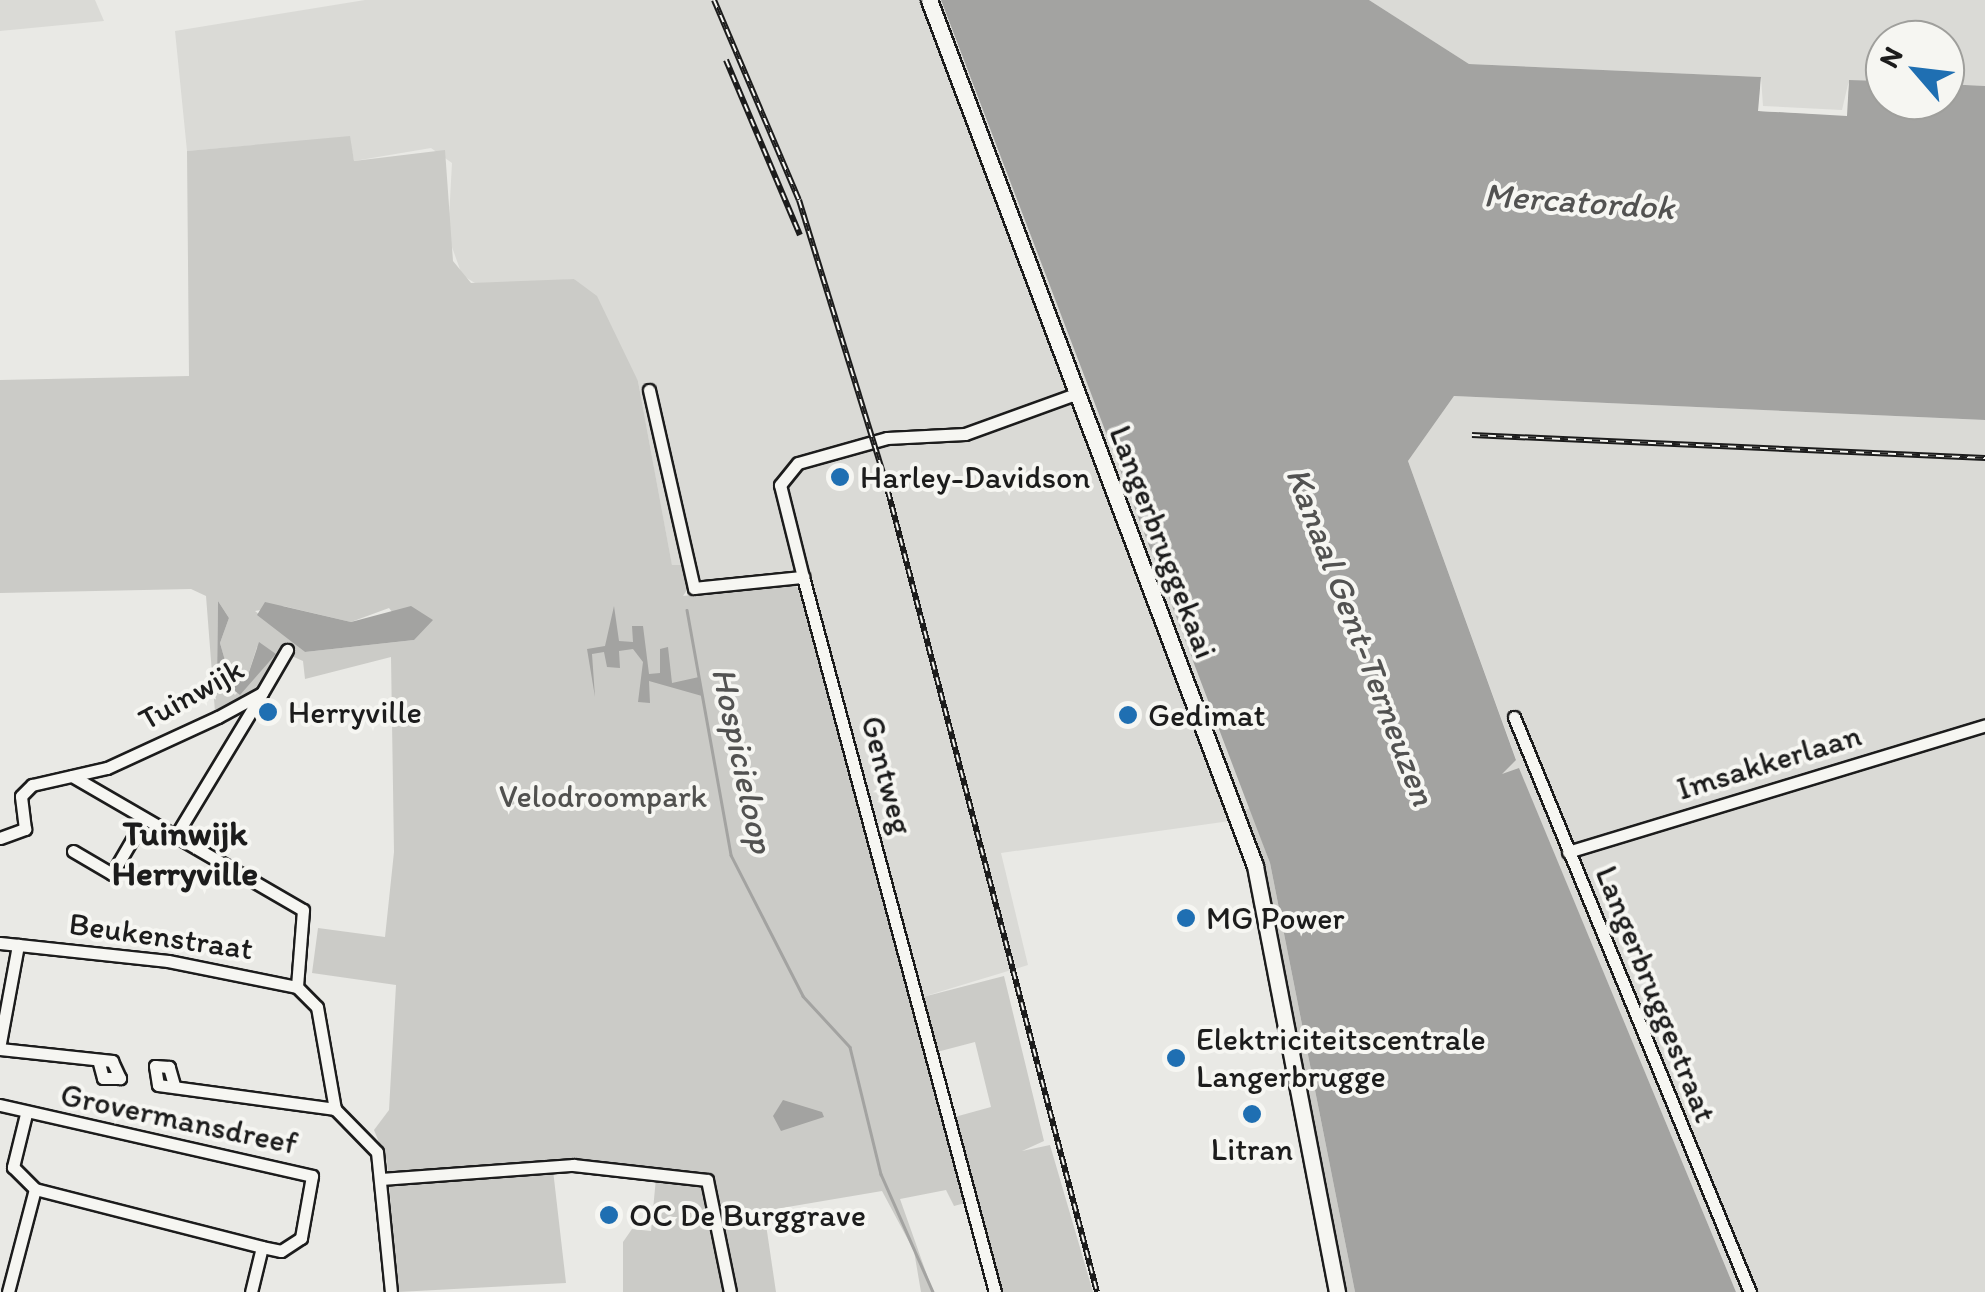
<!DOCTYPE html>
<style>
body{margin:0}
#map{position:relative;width:1985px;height:1292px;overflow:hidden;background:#e9e9e5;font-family:Itim,sans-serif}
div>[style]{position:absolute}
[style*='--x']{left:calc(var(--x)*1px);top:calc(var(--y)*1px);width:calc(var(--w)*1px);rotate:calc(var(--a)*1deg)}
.built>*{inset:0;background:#dadad6}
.green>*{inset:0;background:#cbcbc7}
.water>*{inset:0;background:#a3a3a1}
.pier>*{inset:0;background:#e9e9e5}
.stream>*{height:2.5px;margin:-1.25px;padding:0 1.25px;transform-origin:1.25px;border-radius:1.25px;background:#a3a3a1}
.roads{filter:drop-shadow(2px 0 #1c1c1c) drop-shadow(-2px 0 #1c1c1c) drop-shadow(0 2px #1c1c1c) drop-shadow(0 -2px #1c1c1c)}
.minor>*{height:11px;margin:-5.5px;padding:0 5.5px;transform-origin:5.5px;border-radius:5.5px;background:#f6f6f2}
.secondary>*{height:15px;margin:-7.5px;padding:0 7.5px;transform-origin:7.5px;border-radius:7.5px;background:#f6f6f2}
.rail>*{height:6px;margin-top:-3px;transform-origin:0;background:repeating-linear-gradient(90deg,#f6f6f2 0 8px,#1c1c1c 0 16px);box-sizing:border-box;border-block:2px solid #1c1c1c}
.dots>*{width:28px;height:28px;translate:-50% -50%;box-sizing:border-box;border:5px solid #f6f6f2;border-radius:50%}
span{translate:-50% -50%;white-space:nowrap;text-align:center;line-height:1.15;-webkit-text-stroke:8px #f6f6f2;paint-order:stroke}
.poi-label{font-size:32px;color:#1c1c1c}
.left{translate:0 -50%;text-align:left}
.street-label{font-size:32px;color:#1c1c1c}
.park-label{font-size:32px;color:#51514f}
.water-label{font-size:35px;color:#525251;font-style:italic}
.neighbourhood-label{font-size:35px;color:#1c1c1c;font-weight:700}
.north{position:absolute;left:1865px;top:20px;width:100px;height:100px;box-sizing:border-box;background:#f6f6f2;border:2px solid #9f9f9c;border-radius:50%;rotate:298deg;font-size:28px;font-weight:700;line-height:40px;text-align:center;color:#1c1c1c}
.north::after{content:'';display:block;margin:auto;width:35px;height:45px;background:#1f6fb2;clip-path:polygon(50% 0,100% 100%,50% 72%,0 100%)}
</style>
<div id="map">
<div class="built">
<i style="clip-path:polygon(0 0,95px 0,104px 21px,0 31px)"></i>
<i style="clip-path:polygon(365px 0,941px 0,1250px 807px,1230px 821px,1001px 853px,1028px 965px,919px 998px,797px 575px,689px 587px,672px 566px,638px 381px,574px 279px,483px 288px,462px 275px,448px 236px,452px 163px,431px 148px,354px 161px,349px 137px,187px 151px,175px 31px)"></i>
<i style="clip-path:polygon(1369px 0,1985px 0,1985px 86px,1945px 84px,1945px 40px,1885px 40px,1885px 81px,1850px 80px,1847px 116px,1758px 111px,1760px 77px,1469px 64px)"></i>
<i style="clip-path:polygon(1454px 396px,1985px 420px,1985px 1292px,1736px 1292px,1519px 769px,1502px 775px,1500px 767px,1516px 759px,1408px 461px)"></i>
</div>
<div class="green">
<i style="clip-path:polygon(evenodd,350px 136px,354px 161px,445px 150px,453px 261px,471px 283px,574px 279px,597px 296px,638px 381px,672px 565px,681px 565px,689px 587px,683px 596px,792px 584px,803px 591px,965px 1203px,954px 1206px,946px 1190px,900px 1199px,933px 1292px,921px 1292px,914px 1251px,882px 1191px,764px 1211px,776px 1292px,623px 1292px,623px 1242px,632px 1229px,651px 1231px,656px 1178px,573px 1169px,553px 1170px,566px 1283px,398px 1292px,387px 1162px,374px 1130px,389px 1110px,396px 985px,312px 973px,318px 928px,385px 937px,394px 852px,391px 657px,305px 679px,303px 661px,287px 654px,258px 691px,215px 712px,206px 596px,191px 589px,0 593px,0 380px,189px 376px,187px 151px,350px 136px,218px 601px,229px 618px,220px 643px,230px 679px,247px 678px,257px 647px,276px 654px,235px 695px,217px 677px,218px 601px,350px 136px,283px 606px,351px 622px,389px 608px,414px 640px,305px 652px,255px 611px,283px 606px)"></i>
<i style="clip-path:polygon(1250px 807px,1270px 863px,1355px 1292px,1344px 1292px,1277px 926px,1243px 812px)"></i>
<i style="clip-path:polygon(1004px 976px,1044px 1141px,1022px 1151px,1050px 1145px,1093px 1292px,999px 1292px,951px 1118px,991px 1107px,975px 1042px,933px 1053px,919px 998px)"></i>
</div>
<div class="water">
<i style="clip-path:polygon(941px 0,1369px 0,1469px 64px,1761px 77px,1759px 111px,1846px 115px,1849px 80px,1885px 81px,1885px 100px,1945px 100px,1945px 84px,1985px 86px,1985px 420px,1454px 396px,1408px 461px,1516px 760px,1502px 774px,1519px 768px,1736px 1292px,1355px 1292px,1270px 863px)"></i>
<i style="clip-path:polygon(218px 601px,229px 618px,220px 643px,230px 678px,247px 678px,259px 642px,276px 654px,240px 695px,217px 677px)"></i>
<i style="clip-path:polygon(265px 602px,351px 622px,411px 606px,433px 620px,414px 640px,305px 652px,257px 615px)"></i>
<i style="clip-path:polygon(614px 606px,619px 641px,633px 642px,632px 626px,643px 626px,649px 674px,660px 673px,660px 649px,668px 647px,672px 683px,699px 677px,702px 696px,649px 681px,650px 703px,638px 702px,643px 662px,633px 649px,619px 651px,620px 668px,607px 667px,604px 652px,592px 654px,595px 697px,587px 649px,605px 646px)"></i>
<i style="clip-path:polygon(783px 1100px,822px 1112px,824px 1117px,781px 1131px,773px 1116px)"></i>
</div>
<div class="pier">
<i style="clip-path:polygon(1761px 77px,1763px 106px,1842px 110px,1849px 80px,1847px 116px,1758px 111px)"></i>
</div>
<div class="stream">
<i style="--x:687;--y:610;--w:249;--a:79.8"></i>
<i style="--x:731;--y:855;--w:158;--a:62.9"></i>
<i style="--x:803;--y:996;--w:69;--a:47.3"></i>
<i style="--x:850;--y:1047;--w:131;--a:76.3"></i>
<i style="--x:881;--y:1174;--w:129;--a:66.2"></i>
</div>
<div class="roads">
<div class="minor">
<i style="--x:649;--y:390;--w:203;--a:77.2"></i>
<i style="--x:694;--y:588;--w:110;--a:-5.8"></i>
<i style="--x:803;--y:577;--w:740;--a:74.97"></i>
<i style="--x:803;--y:577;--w:95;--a:-104"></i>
<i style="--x:780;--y:485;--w:28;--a:-51"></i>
<i style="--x:798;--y:463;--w:92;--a:-15.7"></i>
<i style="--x:887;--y:438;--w:78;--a:-2.9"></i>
<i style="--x:965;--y:434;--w:120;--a:-19.9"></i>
<i style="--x:1514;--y:717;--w:622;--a:67.69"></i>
<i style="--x:72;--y:776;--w:267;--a:30.1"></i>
<i style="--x:303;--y:910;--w:77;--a:94.5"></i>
<i style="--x:175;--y:837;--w:166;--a:-58.8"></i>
<i style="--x:0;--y:838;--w:27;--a:-20"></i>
<i style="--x:25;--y:829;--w:33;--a:-97"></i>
<i style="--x:21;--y:796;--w:16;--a:-45"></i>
<i style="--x:32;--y:785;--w:77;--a:-12.8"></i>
<i style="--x:107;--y:768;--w:122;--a:-24.7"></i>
<i style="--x:218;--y:717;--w:50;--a:-28.6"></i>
<i style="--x:262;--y:693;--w:50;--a:-59.8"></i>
<i style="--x:73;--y:851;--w:45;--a:30.5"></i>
<i style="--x:112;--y:874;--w:64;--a:-59.8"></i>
<i style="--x:1568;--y:852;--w:436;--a:-16.9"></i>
<i style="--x:0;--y:943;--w:169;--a:6.1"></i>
<i style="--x:168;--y:961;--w:132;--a:11.4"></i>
<i style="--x:297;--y:987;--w:28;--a:45"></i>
<i style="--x:317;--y:1007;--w:104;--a:80"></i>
<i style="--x:335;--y:1109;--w:60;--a:45.7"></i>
<i style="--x:377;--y:1152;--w:141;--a:84.3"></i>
<i style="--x:0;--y:1043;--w:100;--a:-79.6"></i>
<i style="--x:0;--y:1049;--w:113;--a:6.1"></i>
<i style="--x:112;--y:1061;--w:19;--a:65"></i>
<i style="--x:120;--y:1078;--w:17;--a:180"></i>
<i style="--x:103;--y:1078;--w:16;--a:-105"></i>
<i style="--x:174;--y:1085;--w:19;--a:-106"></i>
<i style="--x:169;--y:1067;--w:14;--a:-176"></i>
<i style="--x:155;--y:1066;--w:19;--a:81"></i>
<i style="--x:158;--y:1085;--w:179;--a:7.7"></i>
<i style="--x:0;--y:1105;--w:320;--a:12.8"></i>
<i style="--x:312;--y:1176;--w:63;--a:100.1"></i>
<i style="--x:301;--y:1238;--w:24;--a:147"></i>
<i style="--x:281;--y:1251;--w:19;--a:-168"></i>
<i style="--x:262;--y:1247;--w:46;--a:103.7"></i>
<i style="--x:26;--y:1114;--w:55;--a:103.8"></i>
<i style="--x:13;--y:1167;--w:31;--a:45"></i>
<i style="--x:381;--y:1179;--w:193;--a:-4.2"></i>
<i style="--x:573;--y:1165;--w:135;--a:6.4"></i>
<i style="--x:707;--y:1180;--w:114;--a:78.4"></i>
<i style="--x:8;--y:1292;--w:106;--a:-75.3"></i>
<i style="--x:35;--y:1189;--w:234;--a:14.3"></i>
</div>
<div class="secondary">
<i style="--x:929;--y:0;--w:925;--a:69.37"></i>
<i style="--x:1255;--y:866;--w:434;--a:79.1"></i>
</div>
</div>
<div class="rail">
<i style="--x:714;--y:0;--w:217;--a:67"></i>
<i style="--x:799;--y:200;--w:289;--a:72.9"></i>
<i style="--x:884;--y:476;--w:843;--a:75.37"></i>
<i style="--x:726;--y:60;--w:190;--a:67.1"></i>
<i style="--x:1472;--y:435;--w:514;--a:2.57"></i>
</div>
<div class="dots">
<i style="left:840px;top:477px;background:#1f6fb2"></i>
<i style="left:268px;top:712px;background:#1f6fb2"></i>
<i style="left:1128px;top:715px;background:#1f6fb2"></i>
<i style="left:1186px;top:918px;background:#1f6fb2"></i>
<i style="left:1176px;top:1058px;background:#1f6fb2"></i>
<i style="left:1252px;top:1114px;background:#1f6fb2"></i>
<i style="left:609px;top:1215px;background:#1f6fb2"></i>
</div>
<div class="poi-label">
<span class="left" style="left:860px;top:477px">Harley-Davidson</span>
<span class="left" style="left:288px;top:712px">Herryville</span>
<span class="left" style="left:1148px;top:715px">Gedimat</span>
<span class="left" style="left:1206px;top:918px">MG Power</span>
<span class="left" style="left:1196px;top:1058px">Elektriciteitscentrale<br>Langerbrugge</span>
<span style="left:1252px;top:1149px">Litran</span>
<span class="left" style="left:629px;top:1215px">OC De Burggrave</span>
</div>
<div class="street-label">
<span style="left:1163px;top:542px;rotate:69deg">Langerbruggekaai</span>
<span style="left:191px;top:694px;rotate:-29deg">Tuinwijk</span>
<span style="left:1769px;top:762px;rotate:-17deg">Imsakkerlaan</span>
<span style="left:887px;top:775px;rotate:75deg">Gentweg</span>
<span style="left:161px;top:936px;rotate:8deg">Beukenstraat</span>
<span style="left:1656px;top:994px;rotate:68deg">Langerbruggestraat</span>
<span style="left:179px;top:1119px;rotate:12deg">Grovermansdreef</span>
</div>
<div class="park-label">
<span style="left:603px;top:796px">Velodroompark</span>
</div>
<div class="water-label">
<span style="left:1579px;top:201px;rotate:4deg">Mercatordok</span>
<span style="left:1361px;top:636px;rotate:69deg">Kanaal Gent-Terneuzen</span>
<span style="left:743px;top:760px;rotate:78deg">Hospicieloop</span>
</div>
<div class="neighbourhood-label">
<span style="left:185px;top:853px">Tuinwijk<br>Herryville</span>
</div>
<div class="north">N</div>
</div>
